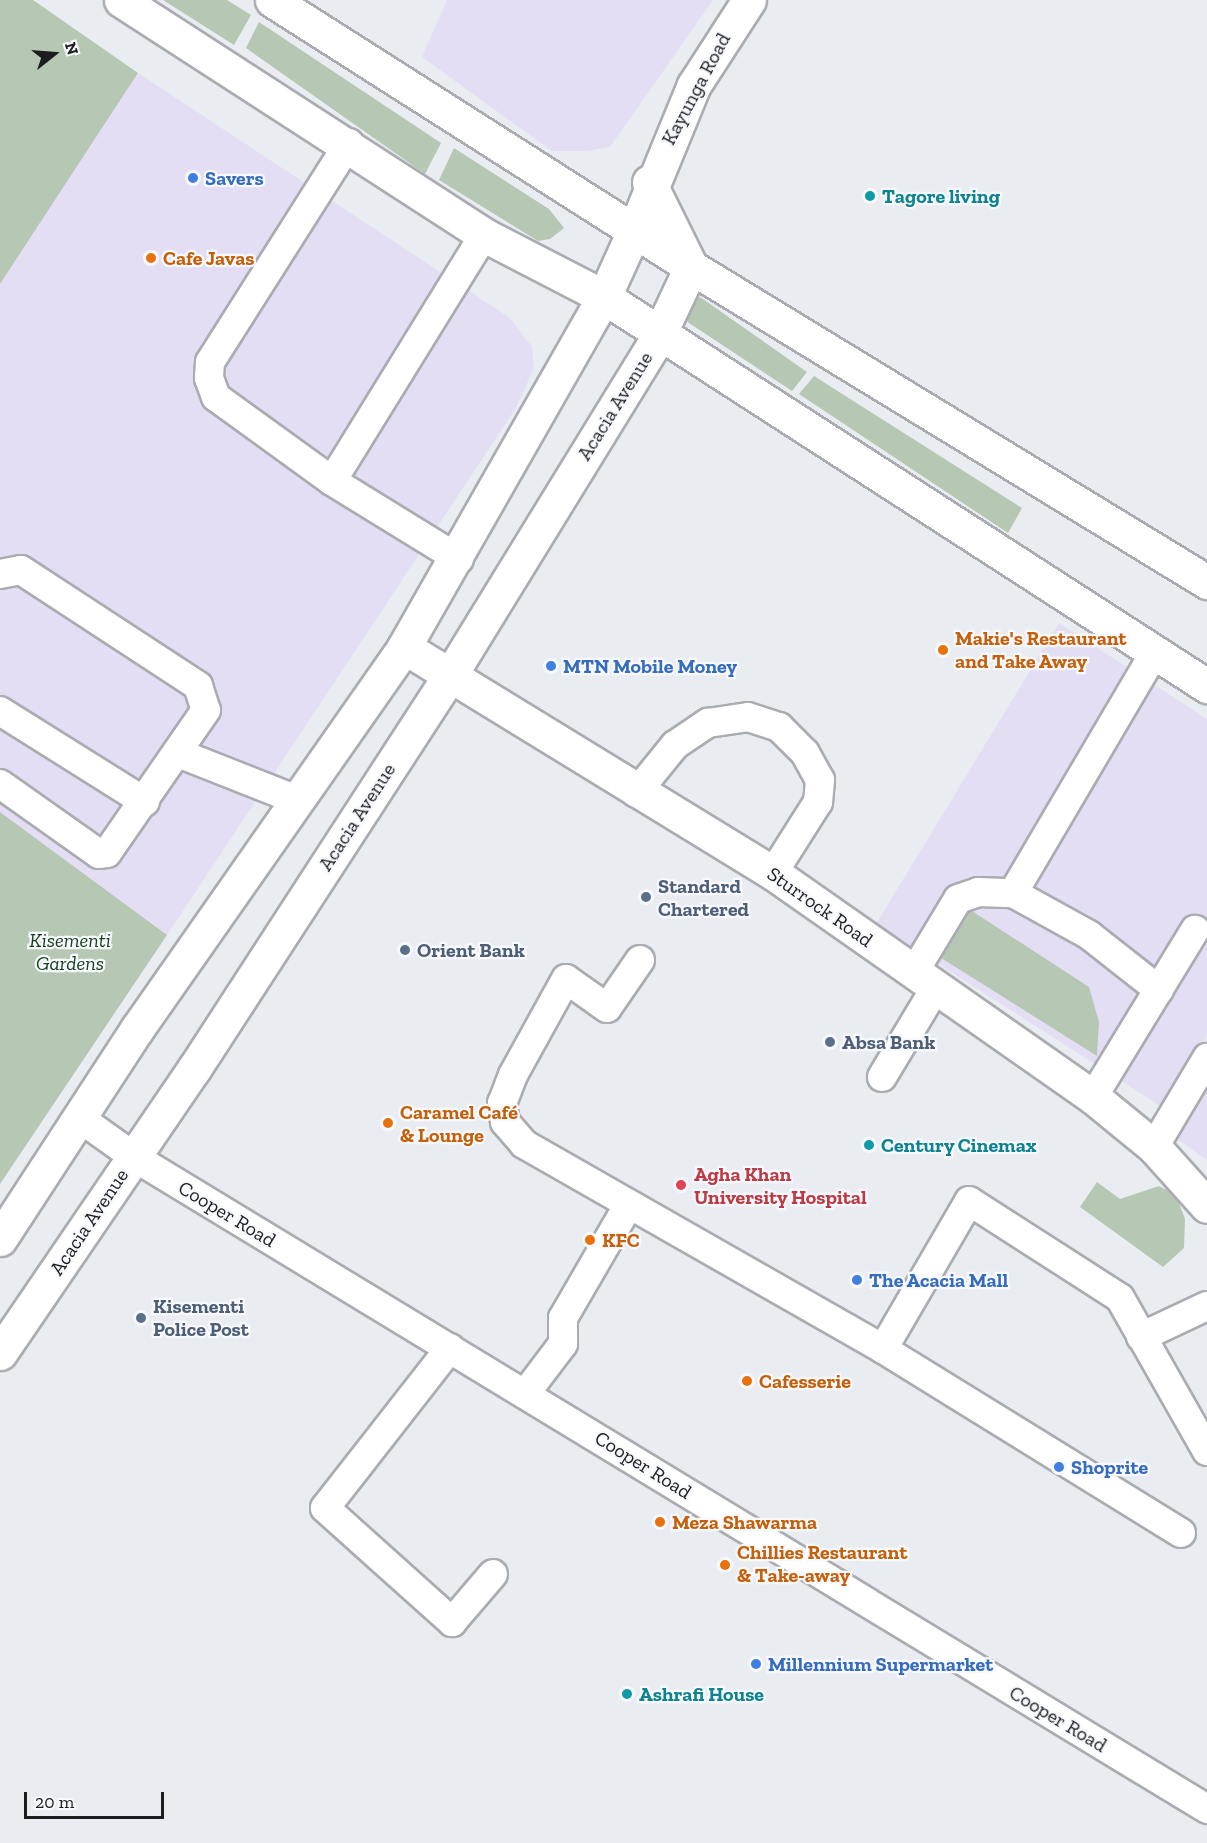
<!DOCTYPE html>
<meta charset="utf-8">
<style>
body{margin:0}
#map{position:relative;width:1207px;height:1843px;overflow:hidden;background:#e9ecf1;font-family:"Zilla Slab",serif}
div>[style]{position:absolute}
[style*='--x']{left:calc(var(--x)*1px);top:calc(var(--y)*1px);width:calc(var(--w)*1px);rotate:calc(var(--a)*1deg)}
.commercial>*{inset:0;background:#e4def4}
.green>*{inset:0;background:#b6c8b4}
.roads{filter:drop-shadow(2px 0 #aaacb1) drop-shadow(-2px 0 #aaacb1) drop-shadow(0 2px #aaacb1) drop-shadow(0 -2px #aaacb1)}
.service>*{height:28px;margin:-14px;padding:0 14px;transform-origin:14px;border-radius:14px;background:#fff}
.minor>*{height:33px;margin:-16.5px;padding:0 16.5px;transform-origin:16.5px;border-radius:16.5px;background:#fff}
.secondary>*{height:33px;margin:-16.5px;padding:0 16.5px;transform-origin:16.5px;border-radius:16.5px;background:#fff}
.primary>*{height:33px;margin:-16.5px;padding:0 16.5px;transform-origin:16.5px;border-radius:16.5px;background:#fff}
.dots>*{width:16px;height:16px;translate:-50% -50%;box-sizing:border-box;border:3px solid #f7f9ff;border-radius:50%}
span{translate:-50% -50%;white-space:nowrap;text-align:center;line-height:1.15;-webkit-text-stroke:4.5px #f7f9ff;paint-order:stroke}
.street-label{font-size:20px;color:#1c1d1f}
.shop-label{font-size:20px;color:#366cbe;font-weight:700}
.left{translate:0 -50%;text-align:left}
.culture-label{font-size:20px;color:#0d838f;font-weight:700}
.food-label{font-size:20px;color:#c56008;font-weight:700}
.service-label{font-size:20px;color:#4e5e75;font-weight:700}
.park-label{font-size:20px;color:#164015;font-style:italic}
.health-label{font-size:20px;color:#be3a42;font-weight:700}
.north{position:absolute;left:24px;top:24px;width:60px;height:60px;-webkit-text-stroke:4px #f7f9ff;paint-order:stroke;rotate:73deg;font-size:16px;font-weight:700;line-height:24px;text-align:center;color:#1c1d1f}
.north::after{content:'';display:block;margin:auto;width:21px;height:27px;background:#1c1d1f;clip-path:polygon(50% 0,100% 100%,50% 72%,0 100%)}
.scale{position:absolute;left:24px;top:1792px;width:140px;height:27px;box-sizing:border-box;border:3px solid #1c1d1f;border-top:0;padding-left:8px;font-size:18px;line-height:21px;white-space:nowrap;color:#1c1d1f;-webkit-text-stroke:4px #f7f9ff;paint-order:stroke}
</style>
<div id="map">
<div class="commercial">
<i style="clip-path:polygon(447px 0,713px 0,610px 147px,587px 151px,552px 151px,422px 57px)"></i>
<i style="clip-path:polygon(138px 73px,510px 318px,532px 347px,534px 368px,516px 408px,167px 935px,0 812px,0 284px)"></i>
<i style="clip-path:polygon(1059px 623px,1207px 719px,1207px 1035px,1162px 1107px,876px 924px)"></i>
<i style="clip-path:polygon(1207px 1084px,1207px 1160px,1176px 1138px)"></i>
</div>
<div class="green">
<i style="clip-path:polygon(0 0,33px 0,138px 73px,0 284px)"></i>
<i style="clip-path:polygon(163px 0,227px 0,251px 15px,234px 45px)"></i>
<i style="clip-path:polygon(259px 22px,441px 143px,425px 174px,246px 48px)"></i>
<i style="clip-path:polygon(454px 148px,549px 209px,564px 228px,550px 239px,538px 241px,439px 180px)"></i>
<i style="clip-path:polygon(700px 297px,807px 372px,792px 391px,689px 323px,682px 314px,686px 302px)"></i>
<i style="clip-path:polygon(814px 376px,1022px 508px,1008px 533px,799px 394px)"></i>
<i style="clip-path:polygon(0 812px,167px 935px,0 1184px)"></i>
<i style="clip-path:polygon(951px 911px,972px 911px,1089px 987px,1099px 1022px,1097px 1056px,922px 946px,928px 921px)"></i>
<i style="clip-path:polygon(1097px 1182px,1120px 1199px,1159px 1186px,1176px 1195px,1185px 1219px,1184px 1248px,1163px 1267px,1080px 1207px)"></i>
</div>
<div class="roads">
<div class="service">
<i style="--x:349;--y:143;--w:259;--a:122.4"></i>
<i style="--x:210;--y:362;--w:16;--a:94"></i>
<i style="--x:209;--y:378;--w:20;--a:70"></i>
<i style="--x:216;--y:397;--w:143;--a:35.9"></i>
<i style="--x:332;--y:481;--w:149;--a:31.6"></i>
<i style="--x:332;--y:481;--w:289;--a:-58.3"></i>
<i style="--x:0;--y:574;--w:21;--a:-11"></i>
<i style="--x:21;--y:570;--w:212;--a:33.2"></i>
<i style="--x:198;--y:686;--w:25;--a:72"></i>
<i style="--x:206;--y:710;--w:174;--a:124.7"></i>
<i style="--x:107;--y:853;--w:8;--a:173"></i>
<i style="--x:99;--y:854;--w:121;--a:-144.7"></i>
<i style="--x:0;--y:711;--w:171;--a:32.1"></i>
<i style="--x:178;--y:753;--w:126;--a:21.5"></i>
<i style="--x:636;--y:793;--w:62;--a:-50.9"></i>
<i style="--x:675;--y:745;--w:40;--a:-34"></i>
<i style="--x:708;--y:723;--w:40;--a:-8.5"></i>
<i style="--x:748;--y:717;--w:33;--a:18"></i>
<i style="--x:779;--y:727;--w:37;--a:45"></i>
<i style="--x:805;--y:753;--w:31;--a:61"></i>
<i style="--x:820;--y:780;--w:22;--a:95"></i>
<i style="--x:818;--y:802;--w:84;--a:122.4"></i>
<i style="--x:1013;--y:893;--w:277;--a:-59.5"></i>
<i style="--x:640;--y:960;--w:58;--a:124.5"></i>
<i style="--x:607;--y:1008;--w:50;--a:-144.7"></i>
<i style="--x:566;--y:979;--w:110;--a:118.9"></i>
<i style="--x:513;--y:1075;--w:30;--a:111"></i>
<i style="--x:502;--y:1103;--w:19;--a:81"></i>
<i style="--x:505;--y:1122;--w:29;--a:49"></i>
<i style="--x:524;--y:1144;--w:413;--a:29.7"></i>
<i style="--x:914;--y:972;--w:85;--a:-58.9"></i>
<i style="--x:958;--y:899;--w:21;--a:-19"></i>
<i style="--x:978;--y:892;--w:35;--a:2"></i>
<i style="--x:1013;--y:893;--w:87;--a:28.9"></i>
<i style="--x:1089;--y:935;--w:89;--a:38.2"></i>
<i style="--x:882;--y:1077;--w:105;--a:-59"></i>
<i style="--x:1093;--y:1097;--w:196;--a:-58.6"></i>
<i style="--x:81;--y:1119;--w:65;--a:35.6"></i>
<i style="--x:134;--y:1157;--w:1256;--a:31.28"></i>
<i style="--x:1154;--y:1147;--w:104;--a:-59.2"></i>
<i style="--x:1141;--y:1337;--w:73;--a:-25.2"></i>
<i style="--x:450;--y:1348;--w:203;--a:128"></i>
<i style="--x:325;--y:1508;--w:171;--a:41.9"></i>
<i style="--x:452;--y:1622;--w:63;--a:-49.5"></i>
<i style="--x:525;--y:1394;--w:63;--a:-52.8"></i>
<i style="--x:563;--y:1344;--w:26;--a:-90"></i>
<i style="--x:563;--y:1318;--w:129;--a:-59.9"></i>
<i style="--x:1181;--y:1533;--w:350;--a:-148.3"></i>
<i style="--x:883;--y:1349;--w:171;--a:-59.8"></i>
<i style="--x:969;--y:1201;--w:179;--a:32.7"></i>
<i style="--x:1120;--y:1298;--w:176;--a:60.4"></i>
</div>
<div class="minor">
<i style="--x:649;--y:182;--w:95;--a:63.7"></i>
<i style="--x:634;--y:231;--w:158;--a:-67.7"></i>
<i style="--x:694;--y:85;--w:101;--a:-57.1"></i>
<i style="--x:404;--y:647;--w:433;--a:31.5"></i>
<i style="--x:773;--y:873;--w:391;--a:35"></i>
<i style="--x:1093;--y:1097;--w:79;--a:39.3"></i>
<i style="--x:1154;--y:1147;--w:79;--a:48.1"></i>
</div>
<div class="secondary">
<i style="--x:0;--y:1239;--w:251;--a:-56.9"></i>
<i style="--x:137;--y:1029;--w:466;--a:-55"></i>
<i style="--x:404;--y:647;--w:403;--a:-60.3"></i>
<i style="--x:604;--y:297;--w:72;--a:-65.6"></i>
<i style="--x:0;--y:1353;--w:344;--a:-55.7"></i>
<i style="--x:194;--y:1069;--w:468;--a:-57"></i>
<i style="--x:449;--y:677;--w:401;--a:-58.4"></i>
<i style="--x:659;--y:335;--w:75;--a:-64.8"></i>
</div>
<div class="primary">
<i style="--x:121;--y:0;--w:432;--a:32.9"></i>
<i style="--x:484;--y:235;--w:135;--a:27.3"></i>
<i style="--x:604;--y:297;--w:718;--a:32.83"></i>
<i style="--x:272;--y:0;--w:497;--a:32.5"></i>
<i style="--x:691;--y:267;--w:605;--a:31.4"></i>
</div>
</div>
<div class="dots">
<i style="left:193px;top:178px;background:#3f7fe0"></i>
<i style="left:870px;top:196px;background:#0f9aa8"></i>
<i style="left:151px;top:258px;background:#e8710a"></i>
<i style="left:943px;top:650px;background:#e8710a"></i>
<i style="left:551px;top:666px;background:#3f7fe0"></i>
<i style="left:646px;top:897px;background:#5c6f8a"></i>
<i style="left:405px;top:950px;background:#5c6f8a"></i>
<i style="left:830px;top:1042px;background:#5c6f8a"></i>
<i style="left:388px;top:1123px;background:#e8710a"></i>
<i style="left:869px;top:1145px;background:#0f9aa8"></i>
<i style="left:681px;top:1185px;background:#e0444e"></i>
<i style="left:590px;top:1240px;background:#e8710a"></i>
<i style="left:857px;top:1280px;background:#3f7fe0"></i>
<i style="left:141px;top:1318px;background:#5c6f8a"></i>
<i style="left:747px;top:1381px;background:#e8710a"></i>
<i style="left:1059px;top:1467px;background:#3f7fe0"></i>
<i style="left:660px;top:1522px;background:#e8710a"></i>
<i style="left:725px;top:1565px;background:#e8710a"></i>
<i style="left:756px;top:1664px;background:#3f7fe0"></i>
<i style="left:627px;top:1694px;background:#0f9aa8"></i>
</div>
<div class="street-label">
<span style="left:696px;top:89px;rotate:-62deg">Kayunga Road</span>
<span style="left:615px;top:406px;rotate:-58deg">Acacia Avenue</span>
<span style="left:357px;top:817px;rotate:-57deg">Acacia Avenue</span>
<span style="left:820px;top:907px;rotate:35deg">Sturrock Road</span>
<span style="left:227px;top:1214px;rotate:31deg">Cooper Road</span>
<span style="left:89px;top:1222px;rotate:-56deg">Acacia Avenue</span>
<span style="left:643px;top:1465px;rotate:32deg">Cooper Road</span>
<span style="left:1058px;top:1719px;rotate:31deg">Cooper Road</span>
</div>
<div class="shop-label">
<span class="left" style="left:205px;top:178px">Savers</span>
<span class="left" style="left:563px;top:666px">MTN Mobile Money</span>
<span class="left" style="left:869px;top:1280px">The Acacia Mall</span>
<span class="left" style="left:1071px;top:1467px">Shoprite</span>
<span class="left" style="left:768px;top:1664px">Millennium Supermarket</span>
</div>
<div class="culture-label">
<span class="left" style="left:882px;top:196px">Tagore living</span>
<span class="left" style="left:881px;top:1145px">Century Cinemax</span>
<span class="left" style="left:639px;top:1694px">Ashrafi House</span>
</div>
<div class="food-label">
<span class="left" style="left:163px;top:258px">Cafe Javas</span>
<span class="left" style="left:955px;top:650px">Makie's Restaurant<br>and Take Away</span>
<span class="left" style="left:400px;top:1124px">Caramel Café<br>&amp; Lounge</span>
<span class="left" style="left:602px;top:1240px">KFC</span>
<span class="left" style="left:759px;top:1381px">Cafesserie</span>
<span class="left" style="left:672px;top:1522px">Meza Shawarma</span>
<span class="left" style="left:737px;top:1564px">Chillies Restaurant<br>&amp; Take-away</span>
</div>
<div class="service-label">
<span class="left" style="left:658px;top:898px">Standard<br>Chartered</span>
<span class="left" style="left:417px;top:950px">Orient Bank</span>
<span class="left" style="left:842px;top:1042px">Absa Bank</span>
<span class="left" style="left:153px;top:1318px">Kisementi<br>Police Post</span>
</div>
<div class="park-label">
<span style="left:70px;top:952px">Kisementi<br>Gardens</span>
</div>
<div class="health-label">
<span class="left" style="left:694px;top:1186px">Agha Khan<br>University Hospital</span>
</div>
<div class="north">N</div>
<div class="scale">20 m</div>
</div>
